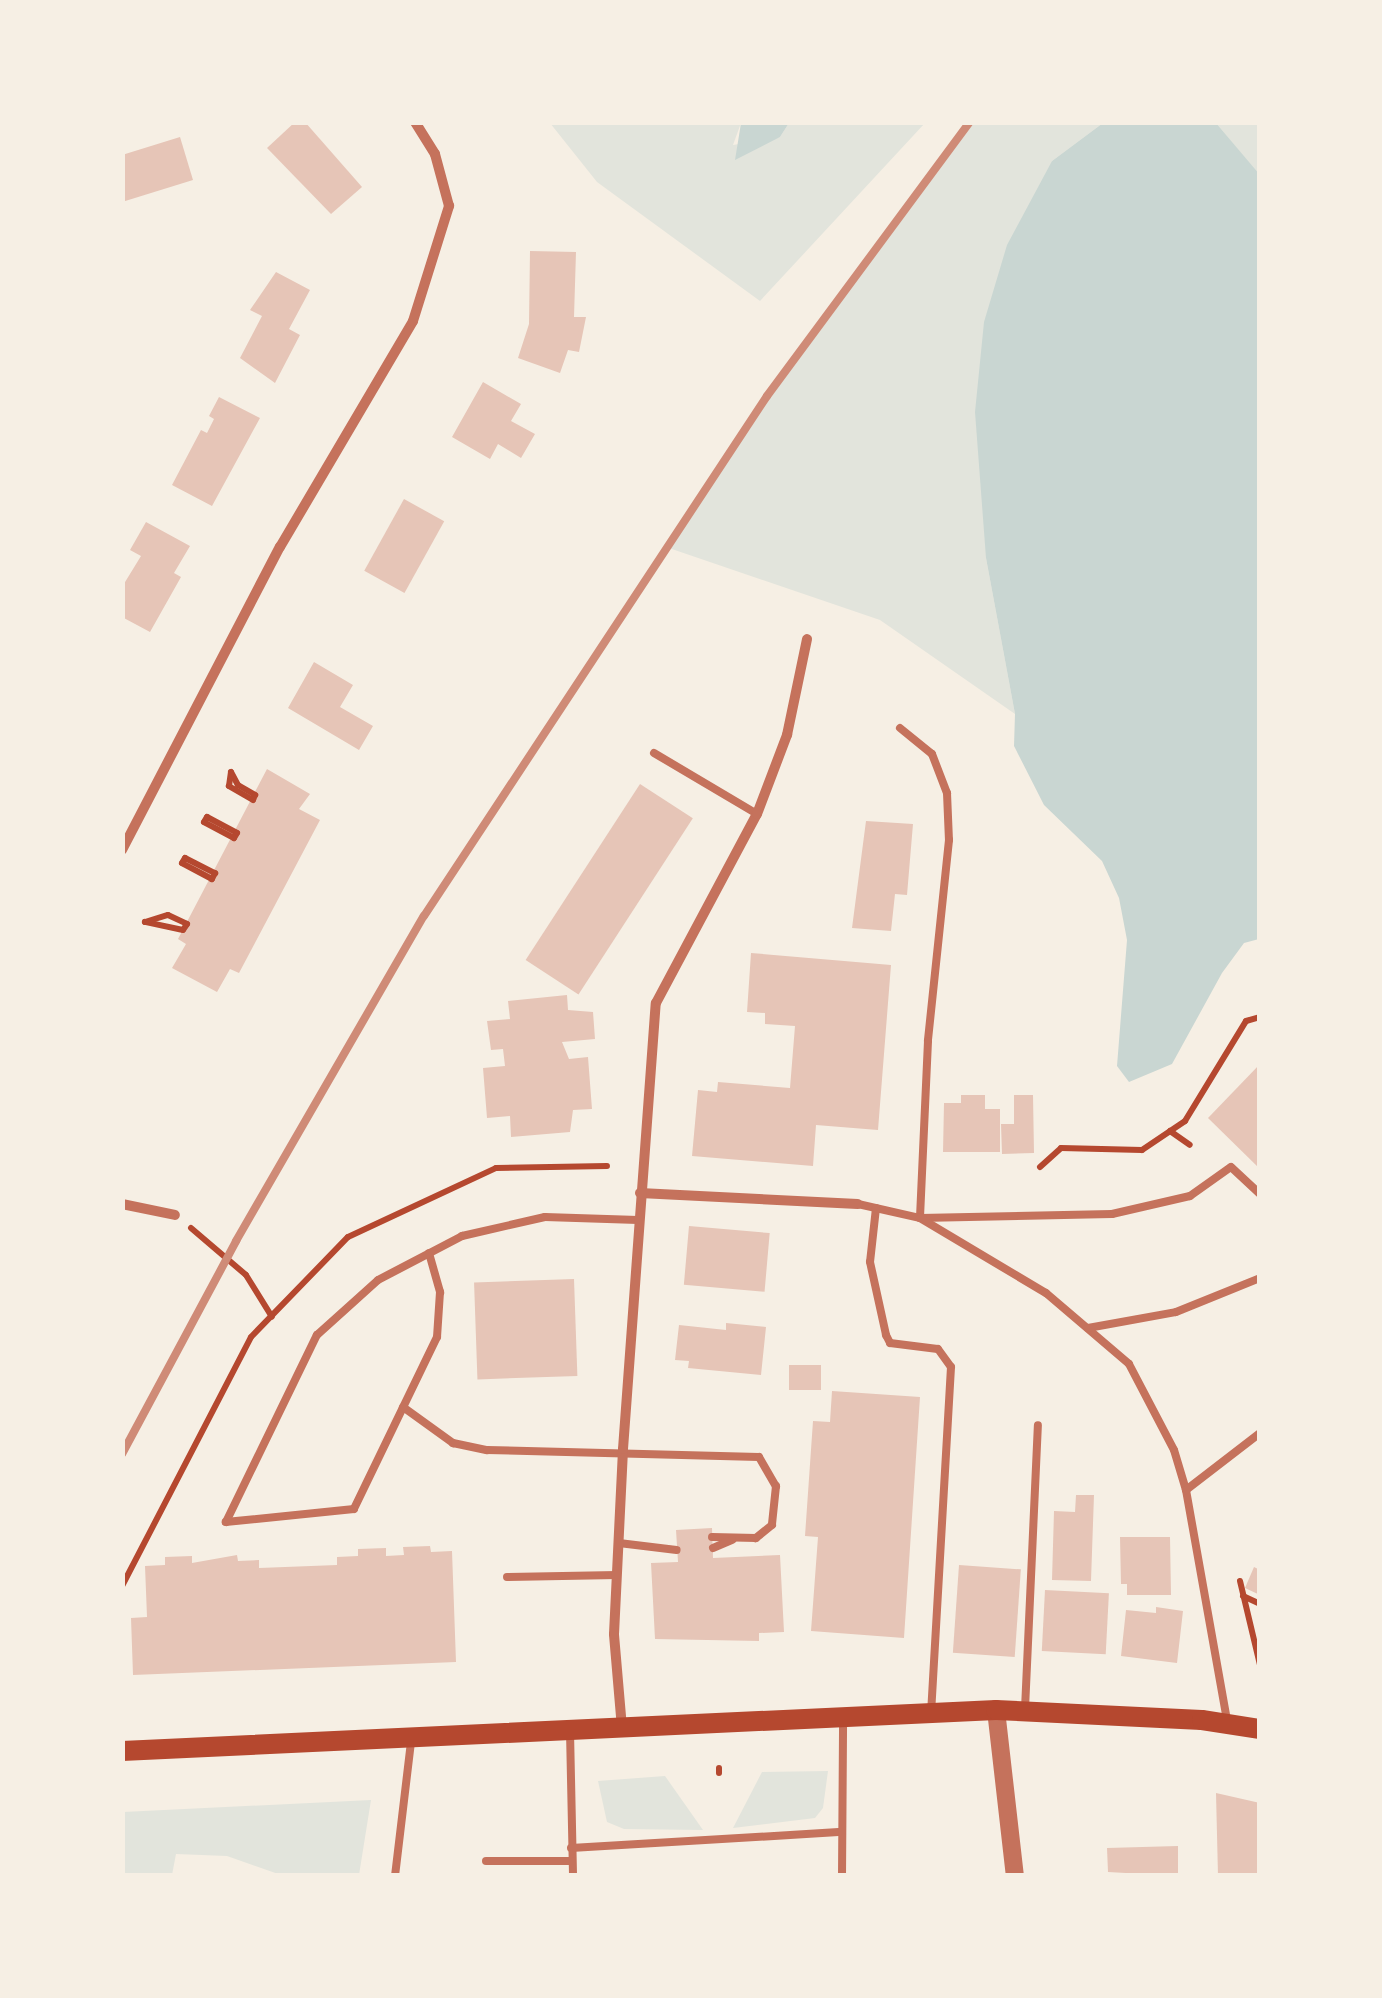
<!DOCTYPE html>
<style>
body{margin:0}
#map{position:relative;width:1382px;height:1998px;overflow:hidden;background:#f6efe4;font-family:Karla,sans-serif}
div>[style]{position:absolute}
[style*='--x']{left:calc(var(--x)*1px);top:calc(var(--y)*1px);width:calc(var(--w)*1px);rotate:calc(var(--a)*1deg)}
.green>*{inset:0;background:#e2e4dc}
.water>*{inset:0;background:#c9d6d2}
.building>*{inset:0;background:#e6c5b7;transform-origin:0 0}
.path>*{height:6px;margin:-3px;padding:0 3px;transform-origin:3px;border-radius:3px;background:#b5482f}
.service>*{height:8px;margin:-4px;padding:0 4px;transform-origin:4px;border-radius:4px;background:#c5725c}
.minor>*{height:10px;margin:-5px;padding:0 5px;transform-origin:5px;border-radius:5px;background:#c5725c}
.tertiary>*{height:18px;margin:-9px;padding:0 9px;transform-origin:9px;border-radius:9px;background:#c5725c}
.secondary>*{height:20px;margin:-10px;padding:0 10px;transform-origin:10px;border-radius:10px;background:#b5482f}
.rail>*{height:8px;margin:-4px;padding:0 4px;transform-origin:4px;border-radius:4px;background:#cf8b77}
span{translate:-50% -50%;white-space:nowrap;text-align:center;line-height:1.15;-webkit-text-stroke:8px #f6efe4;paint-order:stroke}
.frame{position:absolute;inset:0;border:125px solid #f6efe4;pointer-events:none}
</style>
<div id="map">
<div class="green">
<i style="clip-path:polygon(550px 123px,741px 123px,733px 145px,780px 137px,789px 123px,925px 123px,760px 301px,597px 182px)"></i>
<i style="clip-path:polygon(970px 123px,1103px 123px,1052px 161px,986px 558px,1015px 714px,880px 620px,666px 547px,767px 396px)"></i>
<i style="clip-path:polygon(1216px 123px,1259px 123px,1259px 175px,1255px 170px)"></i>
<i style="clip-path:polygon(828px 1771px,823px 1808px,815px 1818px,733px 1828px,762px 1772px)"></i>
<i style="clip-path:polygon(665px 1776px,703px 1830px,624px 1829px,607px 1822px,598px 1781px)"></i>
<i style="clip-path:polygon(371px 1800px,359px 1875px,281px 1875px,227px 1856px,176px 1854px,172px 1875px,123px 1875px,123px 1812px)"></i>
</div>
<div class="water">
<i style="clip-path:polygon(741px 123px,741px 122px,789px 123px,780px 137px,735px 160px)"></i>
<i style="clip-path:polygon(1103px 123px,1216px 123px,1260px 175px,1259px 939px,1244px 943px,1222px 973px,1172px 1064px,1129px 1082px,1117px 1066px,1127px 940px,1119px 898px,1102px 861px,1044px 805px,1014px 746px,1015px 714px,986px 558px,975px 412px,984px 322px,1007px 245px,1052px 161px)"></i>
</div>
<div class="building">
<i style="clip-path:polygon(295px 122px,305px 122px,362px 187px,331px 214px,267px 148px)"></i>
<i style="clip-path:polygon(180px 137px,193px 180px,122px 202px,122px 155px)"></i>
<i style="clip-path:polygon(530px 251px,576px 252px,574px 317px,586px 317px,579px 352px,568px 350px,560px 373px,518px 358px,529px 324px)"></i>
<i style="clip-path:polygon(276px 272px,310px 290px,289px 329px,300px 335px,275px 383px,240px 358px,262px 316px,250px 310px)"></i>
<i style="clip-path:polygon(483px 382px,521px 404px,511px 421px,535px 434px,521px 458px,498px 444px,490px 459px,452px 437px)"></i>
<i style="clip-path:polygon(219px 397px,260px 418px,212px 506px,172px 485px,201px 430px,207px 433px,214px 419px,209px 416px)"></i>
<i style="left:404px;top:499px;width:46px;height:82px;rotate:29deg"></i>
<i style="clip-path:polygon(146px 522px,190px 546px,174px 573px,181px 577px,150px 632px,122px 617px,122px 587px,141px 556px,130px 550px)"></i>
<i style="clip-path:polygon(314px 662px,353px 685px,340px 707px,373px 726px,359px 750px,288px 708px)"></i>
<i style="clip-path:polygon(267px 769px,310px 794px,299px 809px,320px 820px,239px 973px,230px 969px,217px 992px,172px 968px,186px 944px,178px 939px)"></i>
<i style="left:640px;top:784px;width:63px;height:210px;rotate:33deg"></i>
<i style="clip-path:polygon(866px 821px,913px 824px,907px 895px,895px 894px,891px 931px,852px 928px)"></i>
<i style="clip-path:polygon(751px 953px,891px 965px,878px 1130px,816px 1125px,813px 1166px,692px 1156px,698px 1090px,717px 1092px,718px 1082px,790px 1088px,795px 1026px,765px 1024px,765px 1013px,747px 1012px)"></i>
<i style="clip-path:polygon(567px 995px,568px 1010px,593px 1012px,595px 1039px,562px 1042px,569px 1059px,588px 1057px,592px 1109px,573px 1110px,570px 1132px,511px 1137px,510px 1116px,487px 1118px,483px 1068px,505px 1066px,503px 1049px,491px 1050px,487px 1021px,510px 1019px,508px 1001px)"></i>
<i style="clip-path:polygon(1260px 1064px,1260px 1169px,1208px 1118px)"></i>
<i style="clip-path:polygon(961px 1095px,985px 1095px,985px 1109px,1000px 1109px,1000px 1152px,943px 1152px,944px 1103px,961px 1103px)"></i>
<i style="clip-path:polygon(1014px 1095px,1033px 1095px,1034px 1153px,1002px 1154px,1001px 1124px,1014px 1124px)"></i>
<i style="left:689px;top:1226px;width:81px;height:59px;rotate:5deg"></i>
<i style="left:574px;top:1279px;width:97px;height:100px;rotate:88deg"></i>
<i style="clip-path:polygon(726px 1323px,766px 1327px,761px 1375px,688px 1368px,689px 1361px,675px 1360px,679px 1325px,726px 1330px)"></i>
<i style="left:789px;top:1365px;width:32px;height:25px"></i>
<i style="clip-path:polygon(832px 1391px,920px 1397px,904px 1638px,811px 1631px,818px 1537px,805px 1536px,813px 1421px,830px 1422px)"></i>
<i style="clip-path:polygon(1076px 1495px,1094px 1495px,1091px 1581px,1052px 1580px,1054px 1511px,1075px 1512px)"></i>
<i style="clip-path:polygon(712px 1528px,713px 1558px,780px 1555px,784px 1632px,759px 1633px,759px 1641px,655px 1639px,651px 1563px,678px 1562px,676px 1530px)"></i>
<i style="clip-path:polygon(1120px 1537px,1170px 1537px,1171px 1595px,1127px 1595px,1127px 1584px,1121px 1584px)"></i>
<i style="clip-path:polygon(430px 1546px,431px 1552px,452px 1551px,456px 1662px,133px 1675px,131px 1618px,147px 1617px,145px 1566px,165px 1565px,165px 1557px,192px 1556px,192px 1563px,237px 1555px,238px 1561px,259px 1560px,259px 1568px,337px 1565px,337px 1557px,358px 1556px,358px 1549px,386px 1548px,386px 1556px,404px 1555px,403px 1547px)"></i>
<i style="left:959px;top:1565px;width:62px;height:88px;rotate:4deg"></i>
<i style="clip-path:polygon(1254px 1567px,1260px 1570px,1260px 1595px,1245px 1588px)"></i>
<i style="left:1045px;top:1590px;width:64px;height:61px;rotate:3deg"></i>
<i style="clip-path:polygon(1156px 1607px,1183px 1611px,1177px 1663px,1121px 1656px,1126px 1610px,1156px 1613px)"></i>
<i style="clip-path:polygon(1216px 1793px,1260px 1803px,1260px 1876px,1218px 1876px)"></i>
<i style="clip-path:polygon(1178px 1846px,1178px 1876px,1108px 1872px,1107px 1848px)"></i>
</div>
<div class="path">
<i style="--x:231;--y:772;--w:15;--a:62"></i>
<i style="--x:238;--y:785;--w:20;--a:30"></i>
<i style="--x:255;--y:795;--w:5;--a:112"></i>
<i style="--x:253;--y:800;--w:28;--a:-150"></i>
<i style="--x:229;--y:786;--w:14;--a:-82"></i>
<i style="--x:207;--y:817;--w:34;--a:28"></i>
<i style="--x:237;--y:833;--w:6;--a:121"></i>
<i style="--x:234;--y:838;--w:34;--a:-152"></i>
<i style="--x:204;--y:822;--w:6;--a:-59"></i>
<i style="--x:185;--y:858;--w:34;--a:27"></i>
<i style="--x:215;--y:873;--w:7;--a:117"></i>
<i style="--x:212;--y:879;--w:34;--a:-152"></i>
<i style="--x:182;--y:863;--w:6;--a:-59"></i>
<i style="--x:168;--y:915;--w:21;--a:25"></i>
<i style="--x:187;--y:924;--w:7;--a:124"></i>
<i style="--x:183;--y:930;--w:39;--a:-168"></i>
<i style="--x:145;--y:922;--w:24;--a:-17"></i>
<i style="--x:1170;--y:1131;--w:24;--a:35"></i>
<i style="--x:1040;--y:1167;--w:28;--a:-42"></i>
<i style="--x:1061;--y:1148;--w:81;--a:1.4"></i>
<i style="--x:1142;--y:1150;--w:52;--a:-34"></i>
<i style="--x:1185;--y:1121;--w:117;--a:-58.6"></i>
<i style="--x:1246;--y:1021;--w:15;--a:-16"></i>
<i style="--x:191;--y:1228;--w:72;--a:40.5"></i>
<i style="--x:246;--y:1275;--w:49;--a:58.2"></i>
<i style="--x:1240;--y:1581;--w:86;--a:76.6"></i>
<i style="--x:122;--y:1586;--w:280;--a:-62.6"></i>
<i style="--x:251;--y:1337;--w:139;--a:-45.9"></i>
<i style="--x:348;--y:1237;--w:163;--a:-25"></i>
<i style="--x:496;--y:1168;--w:111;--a:-1"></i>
<i style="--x:1243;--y:1596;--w:19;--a:25"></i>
<i style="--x:719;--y:1768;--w:5;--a:90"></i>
</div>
<div class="service">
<i style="--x:900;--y:728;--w:41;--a:39.1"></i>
<i style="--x:932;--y:754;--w:42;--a:69"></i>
<i style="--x:947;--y:793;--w:47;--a:87.6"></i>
<i style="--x:949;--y:840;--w:202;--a:96"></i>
<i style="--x:928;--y:1041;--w:177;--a:92.6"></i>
<i style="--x:920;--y:1218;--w:192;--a:-1.2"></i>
<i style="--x:1112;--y:1214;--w:80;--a:-13"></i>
<i style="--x:1190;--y:1196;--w:50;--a:-35.3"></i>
<i style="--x:1231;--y:1167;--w:40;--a:43"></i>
<i style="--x:654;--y:753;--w:120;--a:30.6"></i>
<i style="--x:858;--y:1204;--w:64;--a:12.7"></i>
<i style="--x:920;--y:1218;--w:147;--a:30.8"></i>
<i style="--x:1046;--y:1293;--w:109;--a:40.5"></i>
<i style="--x:1129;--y:1364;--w:97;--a:62.4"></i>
<i style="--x:1174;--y:1450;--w:42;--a:73.3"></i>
<i style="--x:1186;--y:1490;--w:235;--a:79.9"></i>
<i style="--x:876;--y:1208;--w:54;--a:96.3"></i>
<i style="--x:870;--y:1262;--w:75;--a:77.6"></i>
<i style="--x:886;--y:1335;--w:9;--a:63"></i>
<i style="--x:890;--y:1343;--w:48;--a:7.1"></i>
<i style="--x:938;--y:1349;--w:22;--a:54"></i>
<i style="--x:951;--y:1367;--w:346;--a:93.3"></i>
<i style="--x:429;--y:1253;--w:41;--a:74.2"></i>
<i style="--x:440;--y:1292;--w:45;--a:93.8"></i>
<i style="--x:437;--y:1337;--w:191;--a:115.8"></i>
<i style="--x:354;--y:1509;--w:129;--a:174.2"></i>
<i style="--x:226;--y:1522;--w:208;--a:-64.1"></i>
<i style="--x:317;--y:1335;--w:82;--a:-42"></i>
<i style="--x:378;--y:1280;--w:95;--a:-27.6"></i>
<i style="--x:462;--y:1236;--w:85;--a:-12.9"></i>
<i style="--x:545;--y:1217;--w:93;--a:1.8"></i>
<i style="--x:1088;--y:1328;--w:89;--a:-10.3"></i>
<i style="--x:1176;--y:1312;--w:91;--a:-22"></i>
<i style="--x:403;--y:1407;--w:62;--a:35.8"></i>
<i style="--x:453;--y:1443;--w:35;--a:12"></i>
<i style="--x:487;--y:1450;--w:272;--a:1.5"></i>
<i style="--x:759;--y:1457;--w:34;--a:60"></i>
<i style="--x:776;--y:1486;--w:39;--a:96"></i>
<i style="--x:772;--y:1525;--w:21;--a:141"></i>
<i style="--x:756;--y:1538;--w:44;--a:-178.7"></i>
<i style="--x:1186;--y:1490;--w:93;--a:-37.6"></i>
<i style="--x:619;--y:1543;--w:58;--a:6.9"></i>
<i style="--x:713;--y:1548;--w:21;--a:-23"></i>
<i style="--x:507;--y:1577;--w:110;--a:-1"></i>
<i style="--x:1025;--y:1709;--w:284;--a:-87.4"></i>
<i style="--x:570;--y:1731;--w:145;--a:88.8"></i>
<i style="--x:571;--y:1848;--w:268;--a:-3.4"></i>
<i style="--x:486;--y:1861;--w:86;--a:0"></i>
<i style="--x:395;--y:1876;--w:136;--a:-83.2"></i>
<i style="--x:842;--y:1876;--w:156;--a:-89.6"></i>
</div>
<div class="minor">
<i style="--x:122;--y:850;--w:342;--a:-62.5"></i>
<i style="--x:280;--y:547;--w:262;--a:-59.5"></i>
<i style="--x:413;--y:321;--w:121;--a:-72.6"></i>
<i style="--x:449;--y:206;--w:54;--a:-105.1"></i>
<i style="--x:435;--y:154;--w:38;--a:-122"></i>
<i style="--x:640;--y:1193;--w:218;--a:2.9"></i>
<i style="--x:122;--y:1204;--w:54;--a:11.7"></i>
<i style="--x:622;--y:1728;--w:94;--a:-94.9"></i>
<i style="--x:614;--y:1634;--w:185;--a:-87.2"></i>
<i style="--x:623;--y:1449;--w:447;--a:-85.8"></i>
<i style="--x:656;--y:1003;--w:214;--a:-61.9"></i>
<i style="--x:757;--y:814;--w:85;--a:-69.2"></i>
<i style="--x:787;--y:735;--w:98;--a:-78.2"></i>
</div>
<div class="tertiary">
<i style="--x:996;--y:1710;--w:167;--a:83.5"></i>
</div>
<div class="secondary">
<i style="--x:122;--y:1751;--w:875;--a:-2.69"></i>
<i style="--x:996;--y:1710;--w:206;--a:2.8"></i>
<i style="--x:1202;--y:1720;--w:59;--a:8.8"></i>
</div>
<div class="rail">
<i style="--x:122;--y:1454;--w:242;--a:-61.8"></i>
<i style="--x:236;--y:1241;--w:375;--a:-60"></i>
<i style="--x:424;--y:916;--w:623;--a:-56.59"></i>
<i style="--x:767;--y:396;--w:341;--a:-53.5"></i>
</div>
<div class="frame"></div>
</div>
